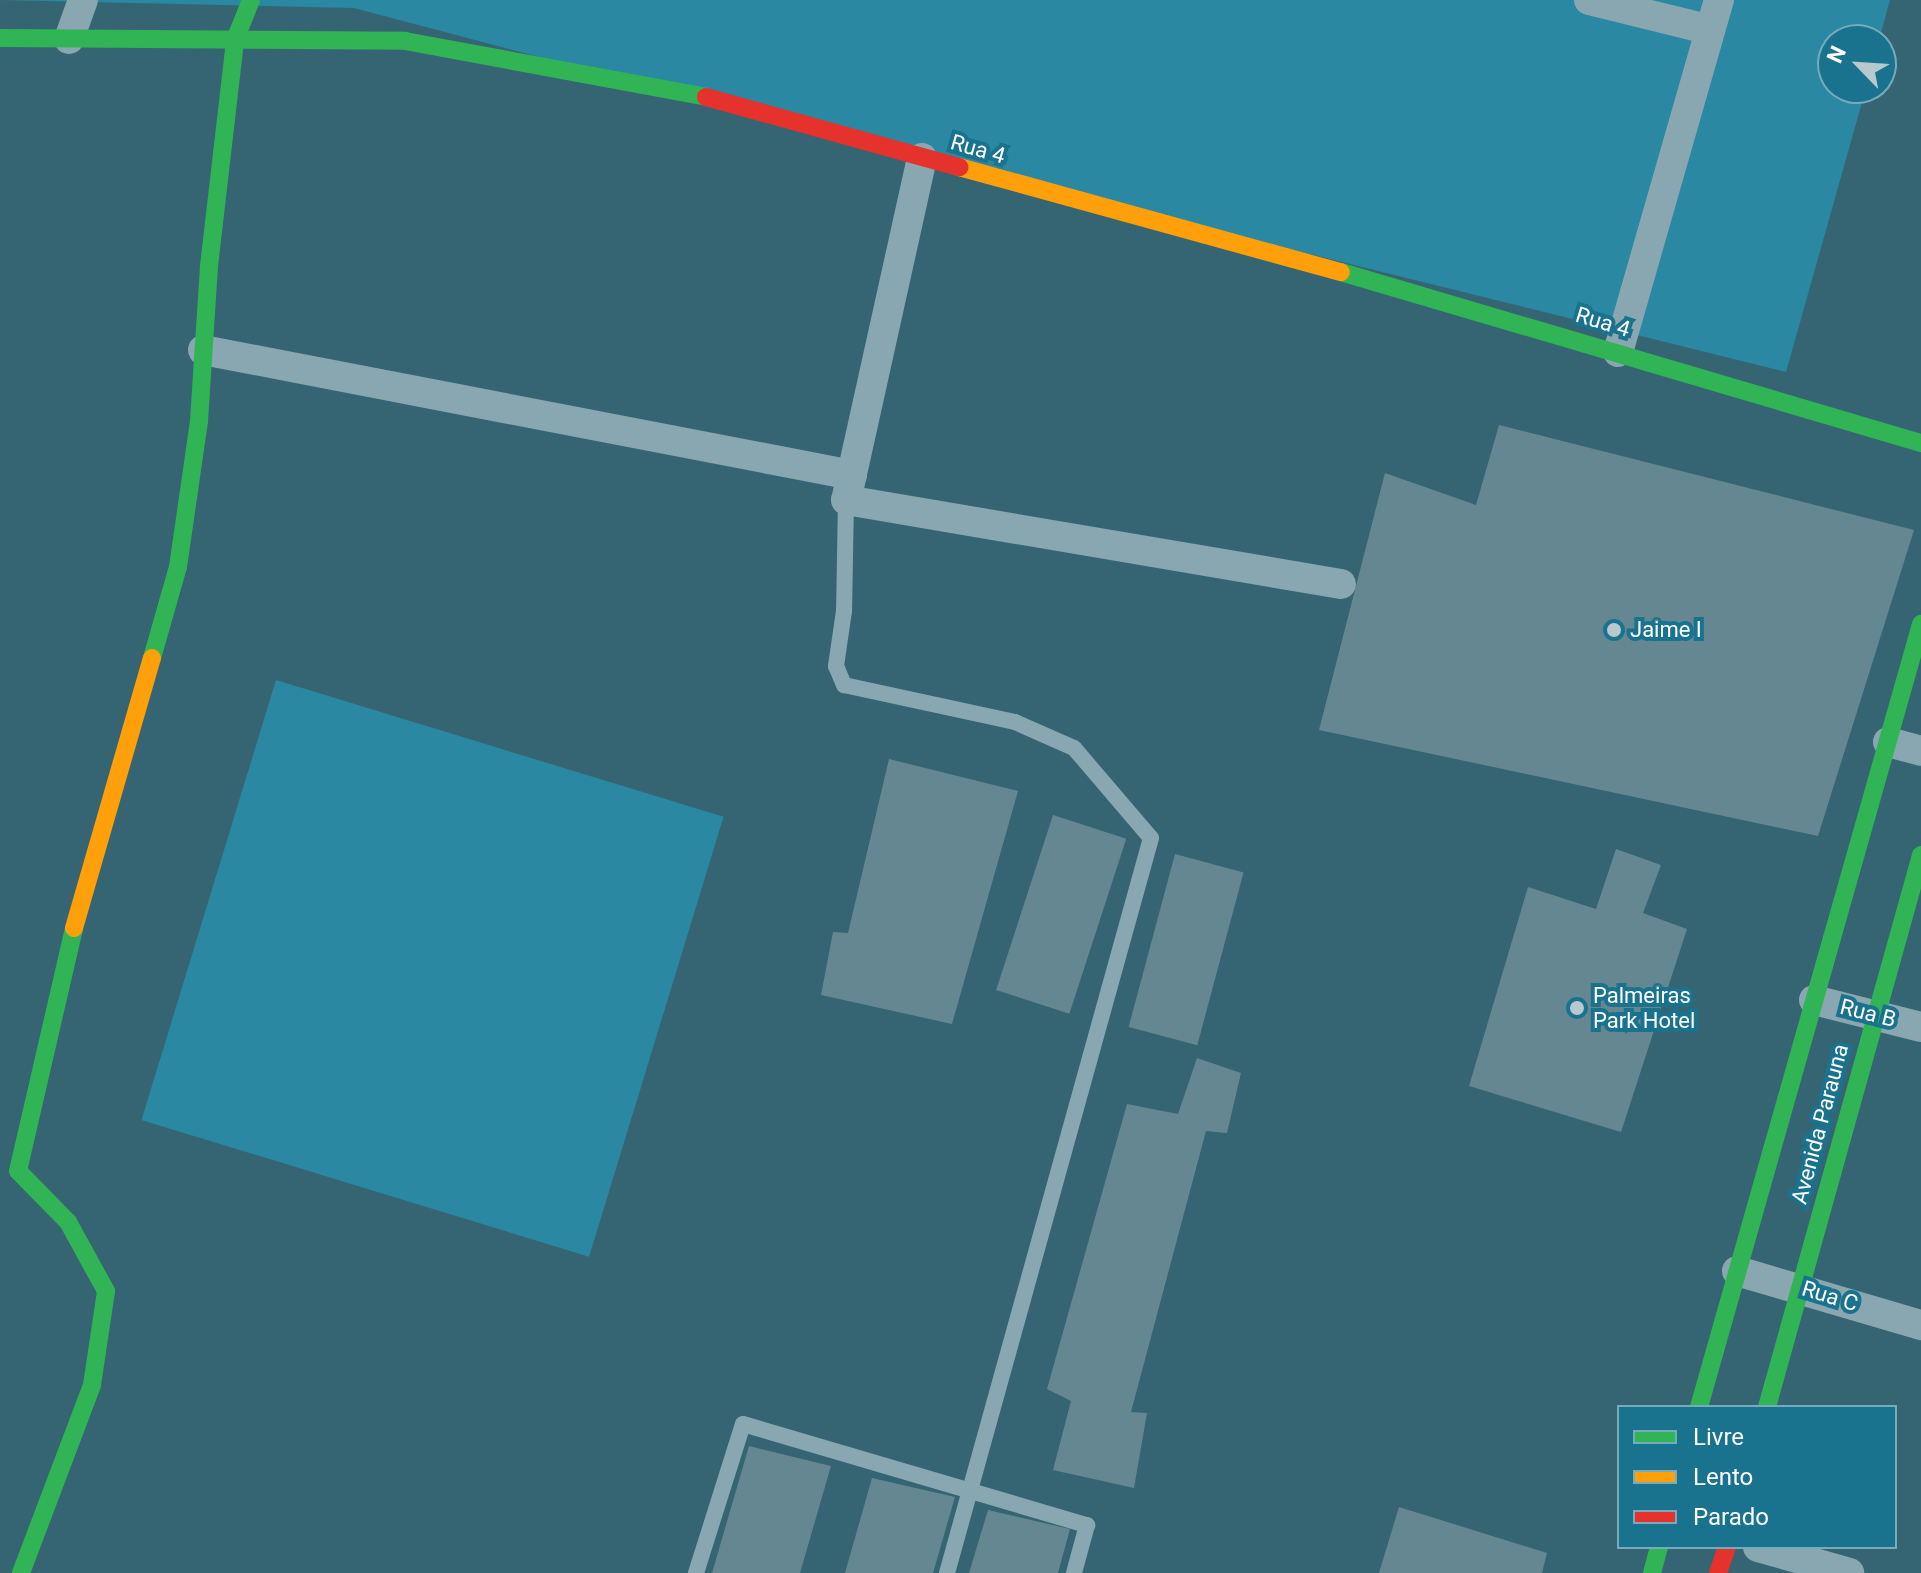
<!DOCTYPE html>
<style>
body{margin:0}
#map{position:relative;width:1921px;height:1573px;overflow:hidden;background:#356573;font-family:Roboto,sans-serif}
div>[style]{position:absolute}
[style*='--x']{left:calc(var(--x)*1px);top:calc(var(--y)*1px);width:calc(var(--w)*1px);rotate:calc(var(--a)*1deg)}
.green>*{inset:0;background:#2b88a3;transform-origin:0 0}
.building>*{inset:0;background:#648791;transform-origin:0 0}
.lane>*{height:16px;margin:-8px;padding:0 8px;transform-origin:8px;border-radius:8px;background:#89a7b0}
.street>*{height:30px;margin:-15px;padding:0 15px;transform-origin:15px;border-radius:15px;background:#89a7b0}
.fast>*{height:18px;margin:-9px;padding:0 9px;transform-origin:9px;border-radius:9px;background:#30b455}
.slow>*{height:18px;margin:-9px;padding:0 9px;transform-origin:9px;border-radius:9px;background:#ff9f0a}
.jam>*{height:18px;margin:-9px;padding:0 9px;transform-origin:9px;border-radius:9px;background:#e5322d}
.dots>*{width:22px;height:22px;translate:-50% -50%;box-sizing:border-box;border:4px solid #1a738e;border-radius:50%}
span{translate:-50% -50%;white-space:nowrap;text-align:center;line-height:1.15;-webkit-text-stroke:8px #1a738e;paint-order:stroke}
.street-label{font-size:22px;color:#fff}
.poi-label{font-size:22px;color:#fff}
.left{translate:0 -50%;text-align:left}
.legend{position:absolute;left:1617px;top:1405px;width:280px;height:144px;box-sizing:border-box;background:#1a738e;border:2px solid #76abbb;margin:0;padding:10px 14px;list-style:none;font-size:24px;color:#fff}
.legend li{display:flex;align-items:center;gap:16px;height:40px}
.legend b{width:40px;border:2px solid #76abbb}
.north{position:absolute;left:1817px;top:24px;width:80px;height:80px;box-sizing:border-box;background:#1a738e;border:2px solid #76abbb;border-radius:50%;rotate:295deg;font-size:22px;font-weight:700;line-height:32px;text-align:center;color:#fff}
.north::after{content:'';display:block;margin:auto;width:28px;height:36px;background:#b8c9ce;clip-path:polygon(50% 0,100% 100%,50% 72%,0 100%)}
</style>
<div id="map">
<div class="green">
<i style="clip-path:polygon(0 0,1890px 0,1879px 40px,1833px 40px,1833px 88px,1866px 88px,1786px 372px,922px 158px,354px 8px)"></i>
<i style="left:276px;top:680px;width:468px;height:460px;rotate:17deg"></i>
</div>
<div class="building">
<i style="clip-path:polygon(1499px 425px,1914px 530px,1818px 836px,1319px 730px,1385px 473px,1476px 505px)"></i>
<i style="clip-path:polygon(889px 759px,1018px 791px,952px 1024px,821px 995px,833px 932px,848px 933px)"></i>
<i style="left:1053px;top:815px;width:77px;height:184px;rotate:18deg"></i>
<i style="clip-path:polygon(1616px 849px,1661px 865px,1643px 913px,1687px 929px,1621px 1132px,1469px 1086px,1528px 887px,1596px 909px)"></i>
<i style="left:1175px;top:854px;width:71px;height:179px;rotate:15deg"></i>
<i style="clip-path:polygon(1197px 1058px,1241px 1073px,1227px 1133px,1206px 1131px,1131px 1412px,1147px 1413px,1134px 1488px,1053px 1470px,1071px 1401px,1047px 1389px,1127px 1104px,1178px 1114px)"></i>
<i style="clip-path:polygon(749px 1446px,831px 1466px,800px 1573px,712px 1573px)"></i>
<i style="clip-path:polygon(872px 1478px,955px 1497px,933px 1573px,845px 1573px)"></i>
<i style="clip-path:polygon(1399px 1507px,1547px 1553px,1542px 1573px,1379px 1573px)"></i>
<i style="clip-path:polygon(988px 1510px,1070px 1529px,1058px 1573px,969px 1573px)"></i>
</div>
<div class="lane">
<i style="--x:846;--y:500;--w:111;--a:91"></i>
<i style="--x:844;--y:611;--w:56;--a:98.3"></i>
<i style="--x:836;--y:666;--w:21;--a:67"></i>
<i style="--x:844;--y:685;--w:175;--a:12.2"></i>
<i style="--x:1015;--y:722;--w:64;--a:23.8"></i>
<i style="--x:1074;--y:748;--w:118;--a:49.5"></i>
<i style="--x:1151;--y:838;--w:763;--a:105.51"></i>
<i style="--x:696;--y:1573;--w:156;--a:-72.5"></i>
<i style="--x:743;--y:1424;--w:359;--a:16.4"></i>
<i style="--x:1087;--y:1525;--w:50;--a:105.2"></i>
</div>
<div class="street">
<i style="--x:1589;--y:0;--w:122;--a:13.8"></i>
<i style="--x:69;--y:39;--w:41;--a:-70.3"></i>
<i style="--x:922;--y:158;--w:350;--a:102.5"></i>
<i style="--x:846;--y:500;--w:502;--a:9.63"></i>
<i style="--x:203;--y:350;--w:661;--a:10.9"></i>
<i style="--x:1618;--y:352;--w:366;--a:-74"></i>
<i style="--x:1888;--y:742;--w:34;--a:15"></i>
<i style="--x:1814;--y:1000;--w:110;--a:14.2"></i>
<i style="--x:1737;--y:1271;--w:192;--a:16.4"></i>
<i style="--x:1758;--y:1547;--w:95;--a:15.9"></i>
</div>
<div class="fast">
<i style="--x:0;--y:38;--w:405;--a:0.4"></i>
<i style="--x:405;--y:41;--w:306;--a:10.5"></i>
<i style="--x:1341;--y:272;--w:605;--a:16.43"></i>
<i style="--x:152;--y:658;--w:95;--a:-74.1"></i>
<i style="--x:178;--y:567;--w:148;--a:-81.8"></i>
<i style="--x:199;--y:421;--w:155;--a:-86.3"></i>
<i style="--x:209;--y:266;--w:227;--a:-83.4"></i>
<i style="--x:235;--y:40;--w:43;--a:-68.2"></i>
<i style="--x:1699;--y:1407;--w:814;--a:-74.17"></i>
<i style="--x:1767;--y:1407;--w:573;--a:-74.41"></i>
<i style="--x:21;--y:1573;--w:201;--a:-69.3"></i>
<i style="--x:92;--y:1385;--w:95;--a:-81.5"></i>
<i style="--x:106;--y:1291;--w:79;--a:-118.8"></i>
<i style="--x:68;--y:1222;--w:71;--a:-134.4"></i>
<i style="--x:18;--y:1171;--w:249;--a:-77"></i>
<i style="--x:1652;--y:1573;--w:27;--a:-75"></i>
</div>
<div class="slow">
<i style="--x:959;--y:167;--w:396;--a:15.4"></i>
<i style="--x:74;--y:928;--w:281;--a:-73.9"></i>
</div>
<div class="jam">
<i style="--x:706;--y:97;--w:263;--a:15.5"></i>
<i style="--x:1718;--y:1573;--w:28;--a:-71"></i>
</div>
<div class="dots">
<i style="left:1614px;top:630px;background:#b8c9ce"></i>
<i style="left:1577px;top:1008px;background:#b8c9ce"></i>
</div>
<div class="street-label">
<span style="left:978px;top:149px;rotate:16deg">Rua 4</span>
<span style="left:1603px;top:322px;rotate:17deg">Rua 4</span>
<span style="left:1868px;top:1013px;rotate:14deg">Rua B</span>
<span style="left:1820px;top:1124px;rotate:-75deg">Avenida Parauna</span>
<span style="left:1830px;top:1296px;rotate:17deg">Rua C</span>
</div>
<div class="poi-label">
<span class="left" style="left:1630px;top:630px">Jaime I</span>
<span class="left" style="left:1593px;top:1008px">Palmeiras<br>Park Hotel</span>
</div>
<ul class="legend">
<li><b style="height:10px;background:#30b455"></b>Livre</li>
<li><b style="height:10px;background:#ff9f0a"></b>Lento</li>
<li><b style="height:10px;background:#e5322d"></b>Parado</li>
</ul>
<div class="north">N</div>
</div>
